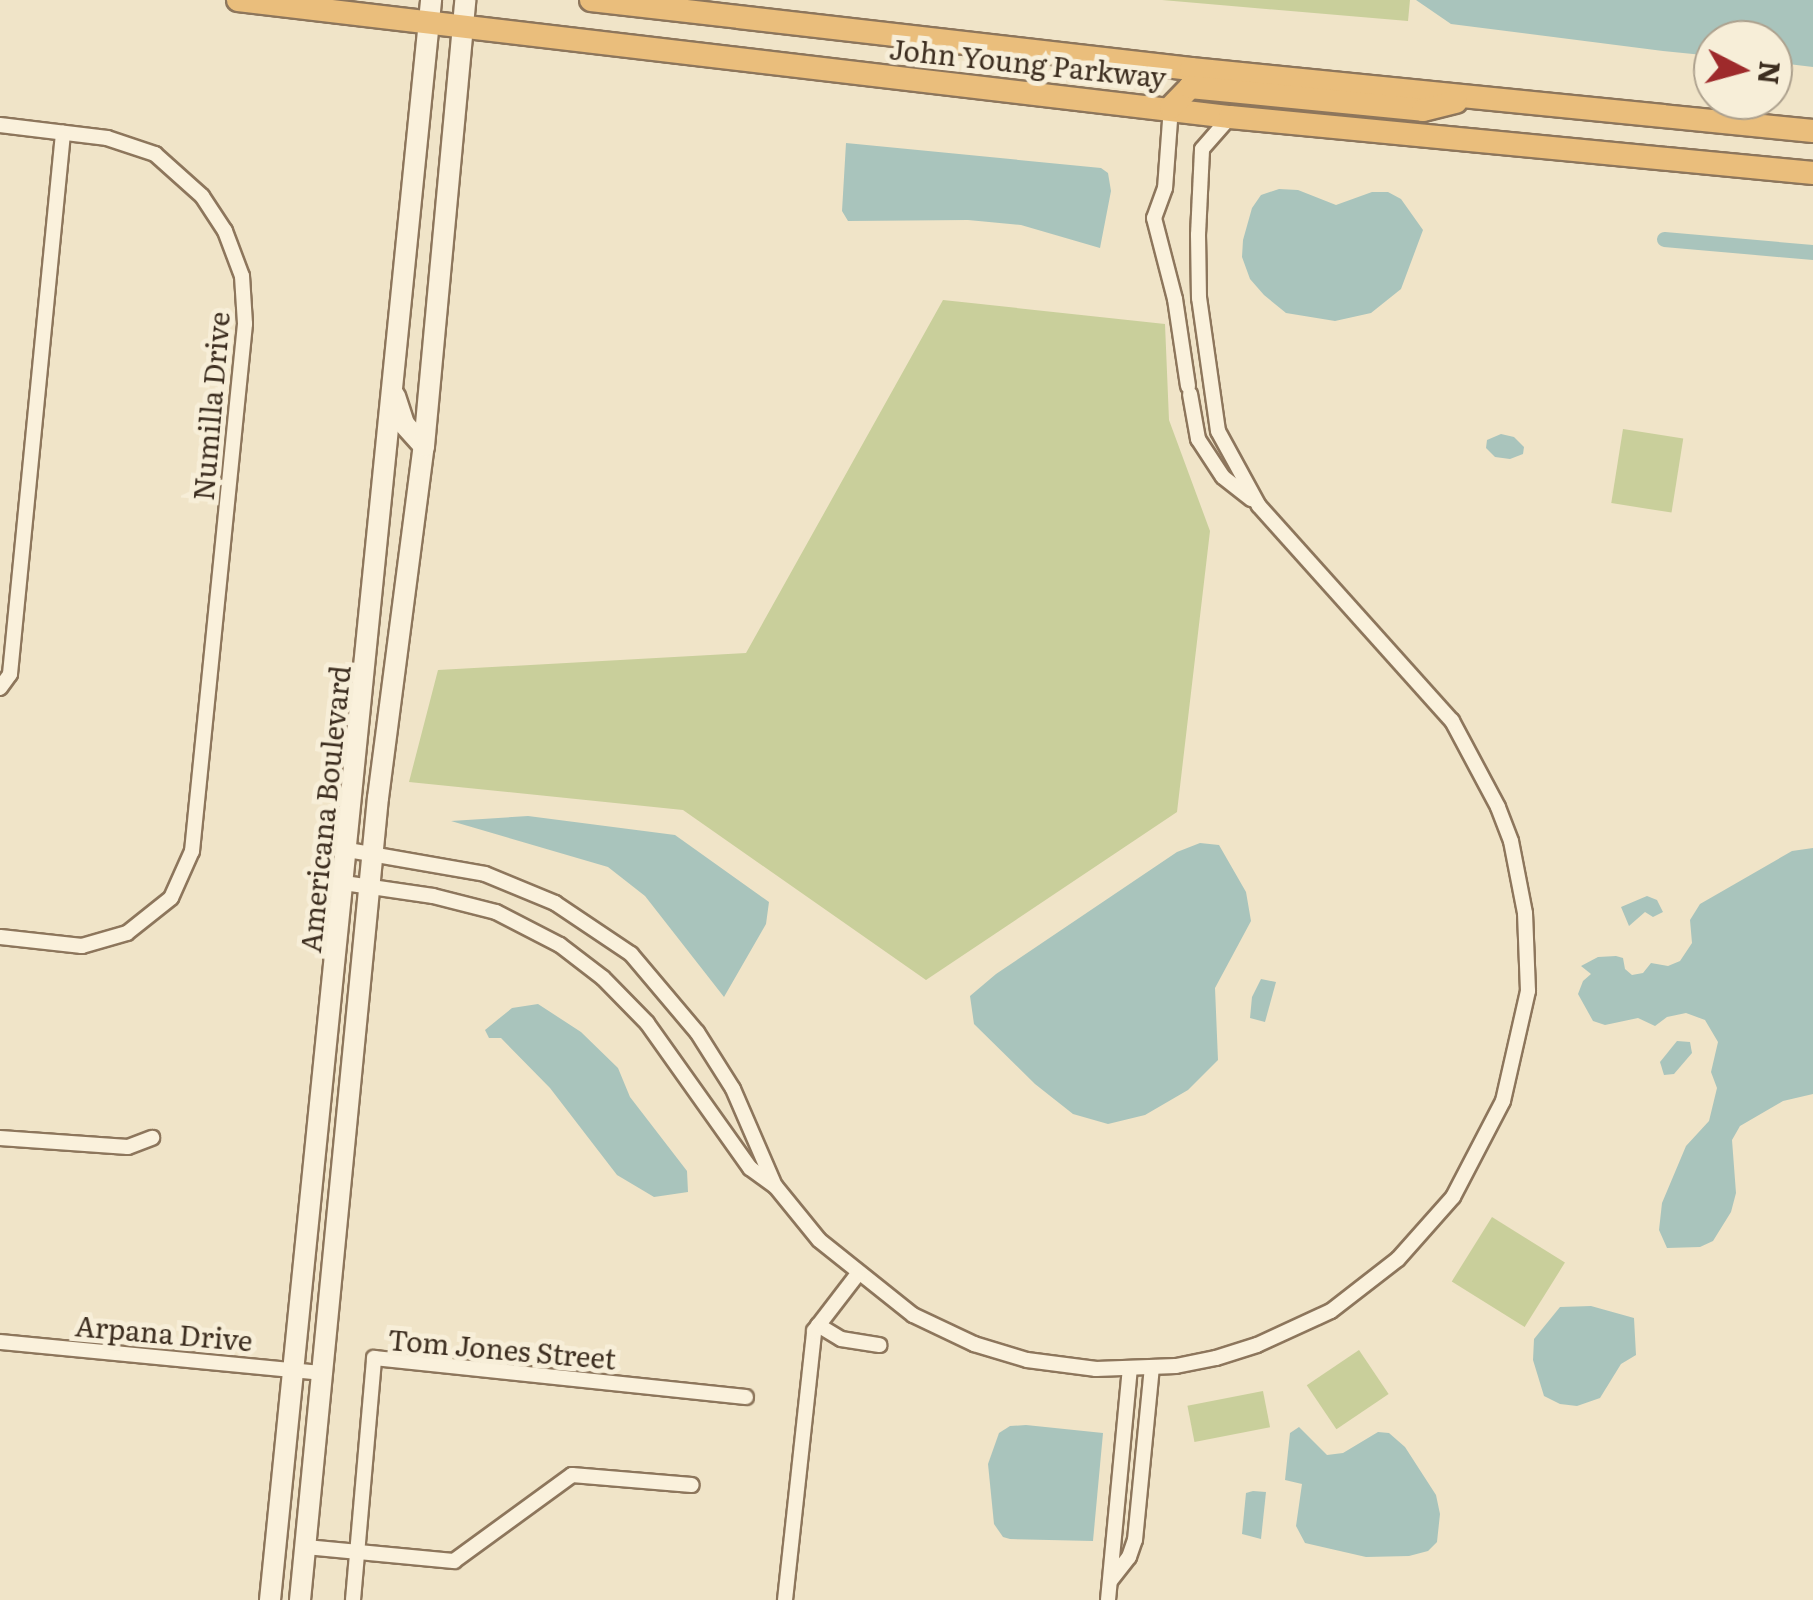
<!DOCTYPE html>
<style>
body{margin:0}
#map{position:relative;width:1813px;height:1600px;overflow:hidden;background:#f0e4c8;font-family:Literata,serif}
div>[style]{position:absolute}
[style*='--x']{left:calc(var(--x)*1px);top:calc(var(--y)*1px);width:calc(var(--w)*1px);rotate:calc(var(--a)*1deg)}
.green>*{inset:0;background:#c9cf9b;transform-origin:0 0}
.water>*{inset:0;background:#a9c4bc}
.canal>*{height:15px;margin:-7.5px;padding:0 7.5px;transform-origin:7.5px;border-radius:7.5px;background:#a9c4bc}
.roads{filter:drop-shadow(2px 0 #8d765c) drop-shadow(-2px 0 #8d765c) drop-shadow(0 2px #8d765c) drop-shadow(0 -2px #8d765c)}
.minor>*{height:14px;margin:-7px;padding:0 7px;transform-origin:7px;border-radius:7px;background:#faf1dc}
.secondary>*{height:20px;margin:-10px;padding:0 10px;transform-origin:10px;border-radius:10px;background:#faf1dc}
.trunk>*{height:22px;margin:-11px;padding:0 11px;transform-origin:11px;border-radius:11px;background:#eabe7c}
span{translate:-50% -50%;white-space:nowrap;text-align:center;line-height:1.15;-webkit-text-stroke:10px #f7eed8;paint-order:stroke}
.street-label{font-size:28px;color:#3d2e20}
.north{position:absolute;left:1693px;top:20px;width:100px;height:100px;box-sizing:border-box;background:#f7eed8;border:2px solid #ada18e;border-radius:50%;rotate:96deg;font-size:28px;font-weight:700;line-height:40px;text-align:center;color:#3d2e20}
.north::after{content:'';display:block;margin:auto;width:35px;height:45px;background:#9e2a2b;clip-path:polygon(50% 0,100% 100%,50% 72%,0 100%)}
</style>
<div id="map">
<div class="green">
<i style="clip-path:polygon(1162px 0,1410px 0,1408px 21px)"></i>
<i style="clip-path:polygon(943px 300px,1165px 324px,1169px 420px,1210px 531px,1177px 812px,926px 980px,683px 810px,409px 782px,438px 670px,746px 653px)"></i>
<i style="left:1623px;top:429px;width:61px;height:75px;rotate:9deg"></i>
<i style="left:1492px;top:1217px;width:86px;height:76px;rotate:32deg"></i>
<i style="left:1359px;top:1350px;width:53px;height:63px;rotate:56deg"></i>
<i style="left:1263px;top:1391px;width:37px;height:77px;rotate:79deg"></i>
</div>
<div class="water">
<i style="clip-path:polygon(1416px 0,1813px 0,1813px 67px,1773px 62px,1773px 40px,1713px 40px,1713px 56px,1663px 51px,1451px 24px)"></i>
<i style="clip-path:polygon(846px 143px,1101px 168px,1108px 173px,1111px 191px,1100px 248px,1021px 225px,968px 220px,848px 221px,842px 211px)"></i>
<i style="clip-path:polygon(1279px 189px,1298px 190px,1336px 205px,1372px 192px,1388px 192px,1401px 199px,1423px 230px,1401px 289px,1371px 313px,1335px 321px,1286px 313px,1264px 295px,1250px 279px,1242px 257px,1243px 240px,1252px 208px,1261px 195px)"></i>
<i style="clip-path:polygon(1501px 434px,1514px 437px,1524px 447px,1523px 454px,1510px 459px,1495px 457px,1486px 448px,1487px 440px)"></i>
<i style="clip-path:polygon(528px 816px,675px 835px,769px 902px,766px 924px,724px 997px,645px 896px,608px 867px,451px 821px)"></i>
<i style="clip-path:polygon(1200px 843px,1219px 845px,1246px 892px,1251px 921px,1215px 988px,1218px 1060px,1188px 1090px,1145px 1115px,1108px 1124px,1073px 1114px,1035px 1084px,974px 1024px,970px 996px,996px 974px,1177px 852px)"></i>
<i style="clip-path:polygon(1813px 848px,1813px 1094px,1783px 1101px,1740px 1126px,1732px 1140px,1736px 1193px,1731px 1212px,1713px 1241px,1700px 1247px,1667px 1248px,1659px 1230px,1662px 1203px,1686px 1146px,1709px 1121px,1717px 1088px,1711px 1072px,1718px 1042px,1705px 1020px,1686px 1013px,1667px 1017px,1655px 1026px,1638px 1018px,1605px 1025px,1593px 1021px,1578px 994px,1583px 981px,1591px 974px,1581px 966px,1598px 957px,1616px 956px,1623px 958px,1625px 969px,1632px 975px,1643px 973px,1651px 963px,1668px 966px,1680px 961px,1692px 943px,1690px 920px,1700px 904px,1792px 851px)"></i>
<i style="clip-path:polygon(1647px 896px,1657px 900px,1663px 912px,1653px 917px,1645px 912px,1629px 926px,1621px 907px)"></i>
<i style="clip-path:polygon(1261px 979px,1276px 982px,1265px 1022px,1250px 1018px,1252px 997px)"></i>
<i style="clip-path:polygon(538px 1004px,581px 1032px,618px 1068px,630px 1097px,687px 1171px,688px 1192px,654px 1197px,617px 1175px,550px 1088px,501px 1038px,489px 1038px,485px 1030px,512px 1008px)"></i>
<i style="clip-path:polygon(1677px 1041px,1690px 1042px,1692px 1053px,1674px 1074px,1664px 1075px,1660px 1062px)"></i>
<i style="clip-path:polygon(1591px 1306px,1634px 1318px,1636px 1355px,1621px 1364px,1600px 1398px,1577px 1406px,1560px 1404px,1544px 1396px,1533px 1360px,1534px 1339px,1560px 1307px)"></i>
<i style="clip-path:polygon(1026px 1425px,1103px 1433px,1093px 1541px,1010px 1539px,1003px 1537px,994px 1524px,988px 1464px,999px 1433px,1010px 1426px)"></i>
<i style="clip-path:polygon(1299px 1427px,1327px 1455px,1343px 1453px,1378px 1432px,1389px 1433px,1405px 1447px,1436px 1495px,1440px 1514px,1437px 1542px,1428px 1551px,1409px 1556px,1366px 1557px,1305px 1543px,1296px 1526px,1302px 1484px,1285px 1480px,1290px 1433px)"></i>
<i style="clip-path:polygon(1253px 1491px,1266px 1492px,1261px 1539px,1242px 1534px,1246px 1493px)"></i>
</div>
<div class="canal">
<i style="--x:1664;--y:239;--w:150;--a:5"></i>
</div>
<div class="roads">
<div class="minor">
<i style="--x:1171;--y:107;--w:81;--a:94.2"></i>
<i style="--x:1165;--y:188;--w:32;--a:110"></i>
<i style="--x:1154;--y:218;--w:84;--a:75.5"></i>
<i style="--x:1175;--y:299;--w:88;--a:81.5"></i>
<i style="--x:0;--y:125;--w:108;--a:6.9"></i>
<i style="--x:107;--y:138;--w:51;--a:18.4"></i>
<i style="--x:155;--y:154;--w:63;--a:41.8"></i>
<i style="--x:202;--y:196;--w:42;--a:56.7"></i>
<i style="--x:225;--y:231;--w:48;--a:69.3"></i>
<i style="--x:242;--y:276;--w:48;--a:86.4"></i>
<i style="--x:245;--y:324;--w:530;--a:95.74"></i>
<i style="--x:192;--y:851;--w:51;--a:114.1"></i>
<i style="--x:171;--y:898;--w:56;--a:141.5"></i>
<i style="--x:127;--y:933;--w:47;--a:163.9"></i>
<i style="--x:82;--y:946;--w:82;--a:-173.7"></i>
<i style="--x:1190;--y:394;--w:46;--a:79.9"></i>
<i style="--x:1198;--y:439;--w:45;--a:56.7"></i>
<i style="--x:1223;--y:477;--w:36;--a:38"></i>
<i style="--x:0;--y:688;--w:17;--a:-54"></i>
<i style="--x:10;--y:674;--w:544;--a:-84.4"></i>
<i style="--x:348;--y:850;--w:139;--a:9.9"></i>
<i style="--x:485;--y:874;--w:76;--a:22.5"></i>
<i style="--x:555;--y:903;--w:92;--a:33.9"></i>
<i style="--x:631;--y:954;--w:102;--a:49.8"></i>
<i style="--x:697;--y:1032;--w:67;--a:57.7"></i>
<i style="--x:733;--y:1089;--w:106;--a:66.6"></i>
<i style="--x:344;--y:883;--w:90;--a:8.3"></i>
<i style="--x:433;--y:896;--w:65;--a:14.3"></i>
<i style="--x:496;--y:912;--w:72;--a:27.3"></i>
<i style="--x:560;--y:945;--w:54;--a:37.5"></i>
<i style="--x:603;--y:978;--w:63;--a:45.6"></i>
<i style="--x:647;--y:1023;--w:178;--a:54.6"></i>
<i style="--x:750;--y:1168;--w:32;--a:36"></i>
<i style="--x:776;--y:1187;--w:68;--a:50.9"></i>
<i style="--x:819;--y:1240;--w:120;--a:38.6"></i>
<i style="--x:913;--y:1315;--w:68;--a:25.4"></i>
<i style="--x:974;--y:1344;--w:55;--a:16.8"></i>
<i style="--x:1027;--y:1360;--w:70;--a:7.4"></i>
<i style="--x:1096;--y:1369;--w:80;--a:-2.1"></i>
<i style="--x:1176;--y:1366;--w:41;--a:-11.3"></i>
<i style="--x:1216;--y:1358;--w:43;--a:-17.6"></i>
<i style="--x:1257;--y:1345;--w:81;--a:-24.7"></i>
<i style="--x:1331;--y:1311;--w:85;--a:-37.8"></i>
<i style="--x:1398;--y:1259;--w:83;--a:-48.4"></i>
<i style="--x:1453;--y:1197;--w:108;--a:-62.5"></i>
<i style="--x:1503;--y:1101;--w:113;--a:-77.2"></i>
<i style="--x:1528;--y:991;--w:78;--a:-92.2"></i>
<i style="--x:1525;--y:913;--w:73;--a:-101"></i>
<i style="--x:1511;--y:841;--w:36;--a:-111"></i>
<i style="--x:1498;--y:807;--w:98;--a:-118.1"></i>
<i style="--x:1452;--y:721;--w:289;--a:-131.9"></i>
<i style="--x:1259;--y:506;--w:85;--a:-118.7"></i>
<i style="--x:1218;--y:431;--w:134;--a:-98.1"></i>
<i style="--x:1199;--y:298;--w:63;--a:-90.9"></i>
<i style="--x:1198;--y:235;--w:86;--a:-87.3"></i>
<i style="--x:1202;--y:149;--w:43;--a:-48.8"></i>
<i style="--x:0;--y:1138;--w:128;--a:4"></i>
<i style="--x:128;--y:1147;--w:26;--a:-21"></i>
<i style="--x:818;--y:1325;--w:27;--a:31"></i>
<i style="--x:841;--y:1339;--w:39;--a:9"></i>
<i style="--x:0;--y:1342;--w:323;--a:5.5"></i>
<i style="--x:305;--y:1547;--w:150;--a:5.4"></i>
<i style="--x:454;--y:1561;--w:146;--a:-36.1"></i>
<i style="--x:572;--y:1475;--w:120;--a:4.8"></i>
<i style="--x:1111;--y:1580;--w:29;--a:-52"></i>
<i style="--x:1129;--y:1557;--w:18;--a:-71"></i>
<i style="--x:1135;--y:1540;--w:173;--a:-84.4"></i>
<i style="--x:353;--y:1600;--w:243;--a:-85"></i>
<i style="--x:374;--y:1358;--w:374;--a:6"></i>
<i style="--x:785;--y:1600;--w:271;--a:-83.8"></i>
<i style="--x:814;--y:1331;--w:71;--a:-52.5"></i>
<i style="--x:1108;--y:1600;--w:233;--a:-84.6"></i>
</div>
<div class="secondary">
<i style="--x:395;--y:396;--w:29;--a:72"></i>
<i style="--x:404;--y:424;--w:30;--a:48"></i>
<i style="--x:270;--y:1600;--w:1608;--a:-84.25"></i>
<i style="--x:300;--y:1600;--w:806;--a:-84.45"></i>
<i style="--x:378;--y:798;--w:355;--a:-82.6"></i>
<i style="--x:424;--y:446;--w:448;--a:-84.7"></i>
</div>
<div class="trunk">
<i style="--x:238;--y:0;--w:999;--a:6.73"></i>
<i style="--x:1230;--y:117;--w:586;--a:5.49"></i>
<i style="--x:591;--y:0;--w:604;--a:6.56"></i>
<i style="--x:1191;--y:69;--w:625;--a:5.69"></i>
<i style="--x:1171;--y:107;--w:28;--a:-46"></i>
<i style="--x:1190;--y:87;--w:234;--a:5.6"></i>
<i style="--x:1423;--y:110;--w:34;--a:-14"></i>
</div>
</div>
<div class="street-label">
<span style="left:1028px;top:62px;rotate:6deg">John Young Parkway</span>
<span style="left:210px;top:406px;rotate:-85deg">Numilla Drive</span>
<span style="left:324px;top:809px;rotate:-84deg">Americana Boulevard</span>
<span style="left:164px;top:1332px;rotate:5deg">Arpana Drive</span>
<span style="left:502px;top:1348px;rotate:5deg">Tom Jones Street</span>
</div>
<div class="north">N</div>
</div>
